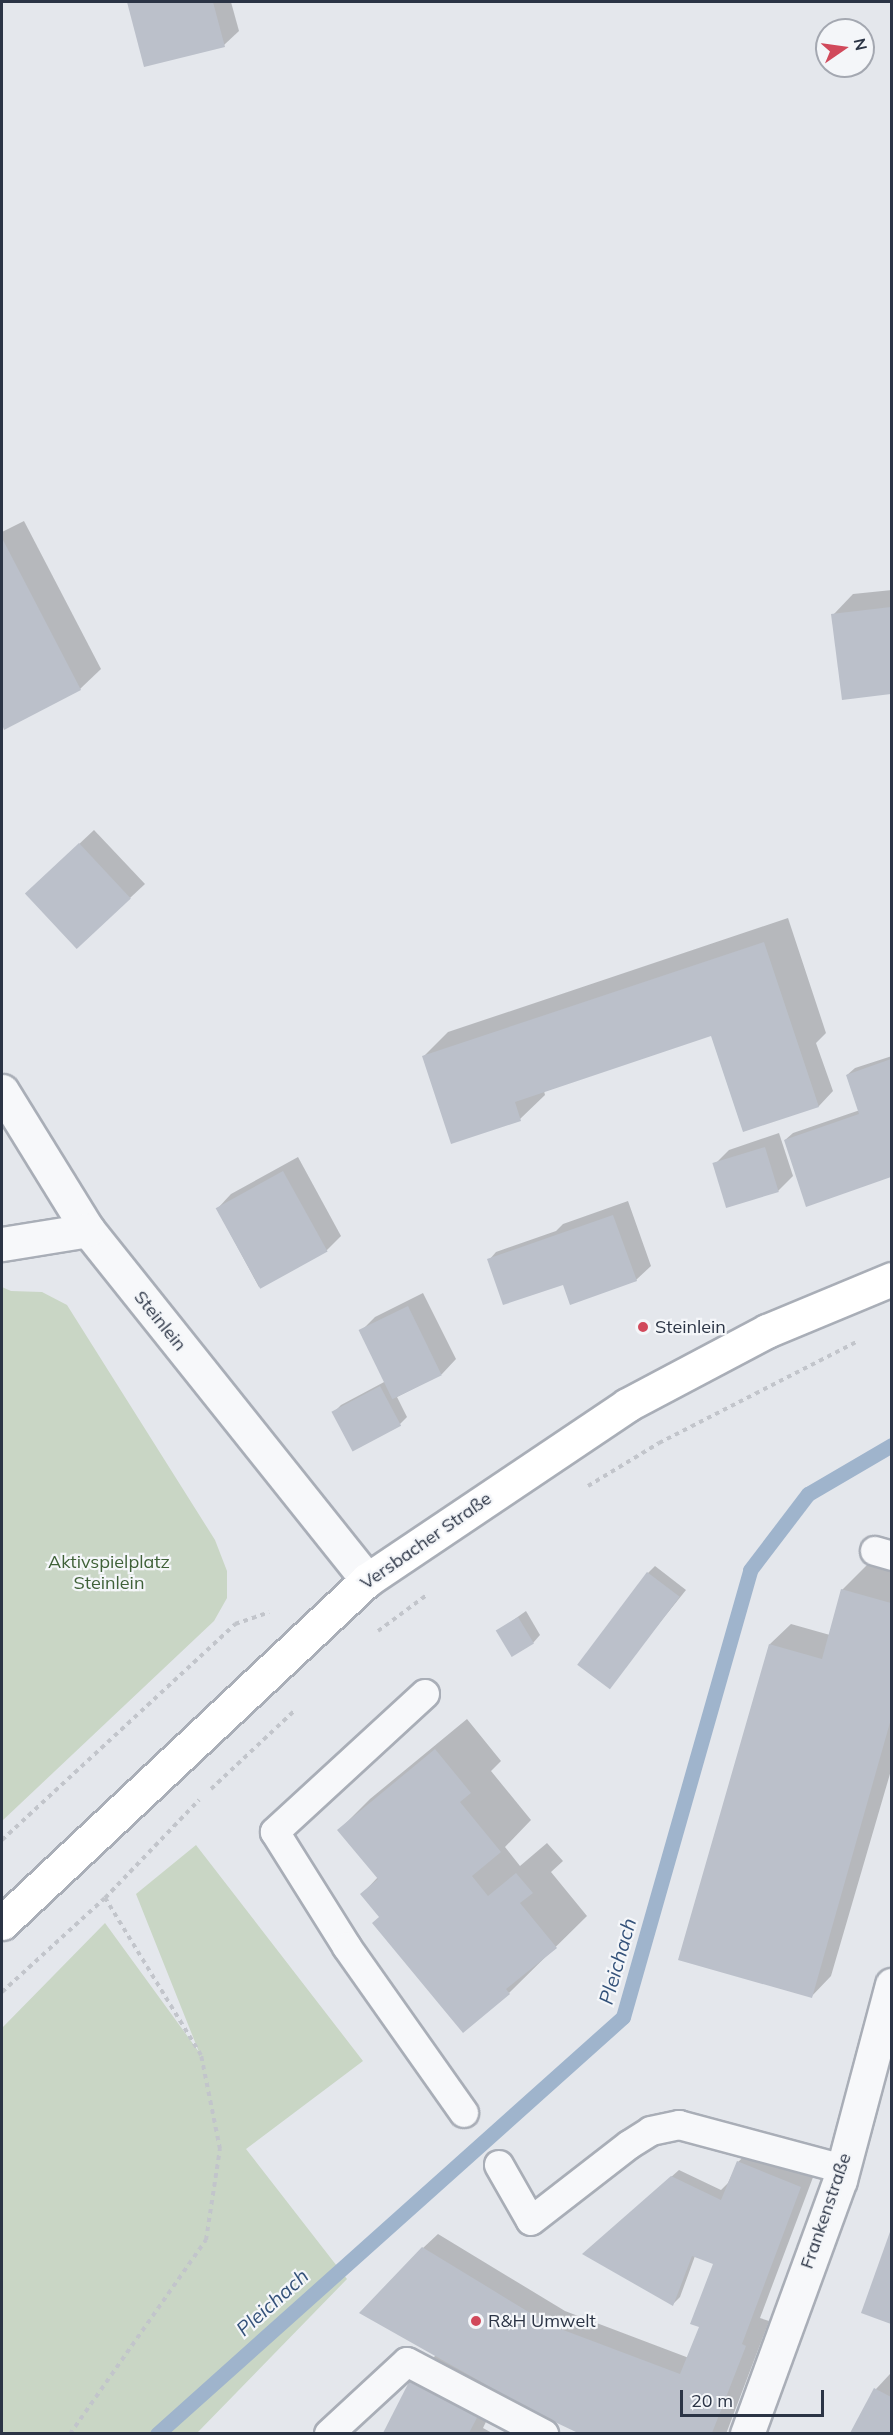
<!DOCTYPE html>
<meta charset="utf-8">
<style>
body{margin:0}
#map{position:relative;width:893px;height:2435px;overflow:hidden;background:#e4e7ec;font-family:Mulish,sans-serif}
div>[style]{position:absolute}
[style*='--x']{left:calc(var(--x)*1px);top:calc(var(--y)*1px);width:calc(var(--w)*1px);rotate:calc(var(--a)*1deg)}
.green>*{inset:0;background:#c9d6c5}
.shadow>*{inset:0;background:#0003}
.stream>*{height:15px;margin:-7.5px;padding:0 7.5px;transform-origin:7.5px;border-radius:7.5px;background:#9fb4cc}
.building>*{inset:0;background:#bbc0ca;transform-origin:0 0}
.path>*{height:4px;margin-top:-2px;transform-origin:0;background:repeating-linear-gradient(90deg,#c2c5cb 0 4.5px,transparent 0 9px)}
.roads{filter:drop-shadow(2px 0 #a9aeb7) drop-shadow(-2px 0 #a9aeb7) drop-shadow(0 2px #a9aeb7) drop-shadow(0 -2px #a9aeb7)}
.service>*{height:28px;margin:-14px;padding:0 14px;transform-origin:14px;border-radius:14px;background:#f7f8fa}
.minor>*{height:33px;margin:-16.5px;padding:0 16.5px;transform-origin:16.5px;border-radius:16.5px;background:#f7f8fa}
.secondary>*{height:33px;margin:-16.5px;padding:0 16.5px;transform-origin:16.5px;border-radius:16.5px;background:#fff}
.dots>*{width:16px;height:16px;translate:-50% -50%;box-sizing:border-box;border:3px solid #f4f6f9;border-radius:50%}
span{translate:-50% -50%;white-space:nowrap;text-align:center;line-height:1.15;-webkit-text-stroke:4.5px #f4f6f9;paint-order:stroke}
.street-label{font-size:18px;color:#2b3445}
.poi-label{font-size:18px;color:#2b3445}
.left{translate:0 -50%;text-align:left}
.park-label{font-size:18px;color:#3f6138}
.water-label{font-size:20px;color:#34527a;font-style:italic}
.frame{position:absolute;inset:0;border:3px solid #2b3445;pointer-events:none}
.north{position:absolute;left:815px;top:18px;width:60px;height:60px;box-sizing:border-box;background:#f4f6f9;border:2px solid #a4a8b1;border-radius:50%;rotate:77deg;font-size:16px;font-weight:700;line-height:24px;text-align:center;color:#2b3445}
.north::after{content:'';display:block;margin:auto;width:21px;height:27px;background:#d1495b;clip-path:polygon(50% 0,100% 100%,50% 72%,0 100%)}
.scale{position:absolute;left:680px;top:2390px;width:144px;height:27px;box-sizing:border-box;border:3px solid #2b3445;border-top:0;padding-left:8px;font-size:18px;line-height:21px;white-space:nowrap;color:#2b3445;-webkit-text-stroke:4px #f4f6f9;paint-order:stroke}
</style>
<div id="map">
<div class="green">
<i style="clip-path:polygon(2px 1287px,11px 1291px,42px 1292px,67px 1305px,215px 1540px,227px 1571px,227px 1598px,214px 1621px,2px 1821px)"></i>
<i style="clip-path:polygon(196px 1845px,363px 2061px,246px 2149px,347px 2279px,197px 2433px,2px 2433px,2px 2028px,105px 1923px,199px 2052px,136px 1894px)"></i>
</div>
<div class="shadow">
<i style="clip-path:polygon(128px 2px,231px 2px,239px 31px,224px 45px,145px 66px)"></i>
<i style="clip-path:polygon(24px 521px,101px 669px,80px 689px,5px 728px,2px 721px,2px 532px)"></i>
<i style="clip-path:polygon(892px 590px,892px 693px,843px 698px,833px 615px,853px 594px)"></i>
<i style="clip-path:polygon(94px 830px,145px 884px,130px 898px,42px 879px)"></i>
<i style="clip-path:polygon(788px 918px,826px 1033px,816px 1043px,833px 1091px,819px 1106px,744px 1130px,712px 1034px,544px 1091px,545px 1095px,520px 1119px,424px 1056px,448px 1032px)"></i>
<i style="clip-path:polygon(892px 1056px,892px 1176px,807px 1205px,785px 1140px,793px 1133px,860px 1110px,847px 1075px,855px 1068px)"></i>
<i style="clip-path:polygon(779px 1133px,793px 1176px,778px 1191px,715px 1164px,729px 1150px)"></i>
<i style="clip-path:polygon(298px 1157px,341px 1236px,326px 1251px,259px 1287px,217px 1209px,231px 1194px)"></i>
<i style="clip-path:polygon(628px 1201px,651px 1266px,636px 1280px,564px 1283px,489px 1260px,496px 1252px,556px 1231px,563px 1224px)"></i>
<i style="clip-path:polygon(423px 1293px,456px 1359px,442px 1374px,397px 1397px,407px 1417px,400px 1424px,334px 1412px,341px 1405px,386px 1381px,360px 1332px,375px 1317px)"></i>
<i style="clip-path:polygon(871px 1561px,892px 1566px,892px 1767px,831px 1976px,811px 1997px,770px 1644px,791px 1624px,830px 1635px,842px 1590px)"></i>
<i style="clip-path:polygon(655px 1566px,686px 1590px,608px 1687px,648px 1573px)"></i>
<i style="clip-path:polygon(526px 1611px,540px 1635px,533px 1643px,498px 1631px)"></i>
<i style="clip-path:polygon(467px 1719px,501px 1761px,491px 1771px,531px 1820px,505px 1847px,520px 1866px,547px 1843px,563px 1861px,551px 1872px,587px 1916px,509px 1993px,381px 1917px,362px 1894px,378px 1877px,339px 1830px,370px 1799px)"></i>
<i style="clip-path:polygon(753px 2148px,815px 2172px,760px 2318px,769px 2321px,726px 2434px,582px 2434px,501px 2391px,483px 2428px,494px 2434px,385px 2434px,412px 2379px,436px 2355px,423px 2248px,438px 2234px,565px 2311px,689px 2358px,700px 2328px,715px 2263px,695px 2256px,680px 2297px,673px 2304px,592px 2247px,679px 2170px,721px 2190px,728px 2183px,738px 2162px)"></i>
<i style="clip-path:polygon(892px 2233px,892px 2323px,863px 2312px)"></i>
<i style="clip-path:polygon(890px 2374px,892px 2434px,852px 2434px,876px 2389px)"></i>
</div>
<div class="stream">
<i style="--x:157;--y:2434;--w:625;--a:-41.82"></i>
<i style="--x:623;--y:2017;--w:465;--a:-74.1"></i>
<i style="--x:750;--y:1570;--w:96;--a:-52.7"></i>
<i style="--x:808;--y:1494;--w:97;--a:-30.3"></i>
</div>
<div class="building">
<i style="clip-path:polygon(127px 2px,213px 2px,225px 47px,144px 67px)"></i>
<i style="clip-path:polygon(3px 540px,81px 690px,4px 730px,2px 724px)"></i>
<i style="clip-path:polygon(891px 607px,891px 694px,842px 700px,831px 614px)"></i>
<i style="left:79px;top:843px;width:76px;height:74px;rotate:47deg"></i>
<i style="clip-path:polygon(764px 942px,819px 1107px,743px 1132px,711px 1036px,515px 1102px,521px 1121px,451px 1144px,422px 1056px)"></i>
<i style="clip-path:polygon(891px 1059px,891px 1177px,806px 1207px,784px 1140px,859px 1114px,846px 1075px)"></i>
<i style="left:765px;top:1147px;width:47px;height:55px;rotate:73deg"></i>
<i style="left:283px;top:1171px;width:92px;height:77px;rotate:61deg"></i>
<i style="clip-path:polygon(613px 1215px,637px 1281px,570px 1305px,563px 1285px,503px 1305px,487px 1259px)"></i>
<i style="left:408px;top:1306px;width:77px;height:55px;rotate:64deg"></i>
<i style="left:380px;top:1386px;width:45px;height:55px;rotate:62deg"></i>
<i style="left:647px;top:1572px;width:41px;height:116px;rotate:37deg"></i>
<i style="clip-path:polygon(841px 1589px,891px 1603px,891px 1719px,812px 1998px,678px 1960px,769px 1644px,822px 1659px)"></i>
<i style="left:518px;top:1617px;width:31px;height:26px;rotate:59deg"></i>
<i style="clip-path:polygon(435px 1749px,471px 1793px,460px 1802px,501px 1852px,472px 1876px,488px 1896px,516px 1873px,533px 1893px,520px 1903px,557px 1948px,506px 1989px,510px 1994px,463px 2033px,372px 1923px,379px 1917px,360px 1894px,378px 1879px,337px 1830px)"></i>
<i style="clip-path:polygon(737px 2161px,801px 2187px,742px 2344px,746px 2346px,712px 2433px,578px 2433px,536px 2413px,359px 2313px,422px 2247px,550px 2325px,680px 2374px,699px 2327px,690px 2324px,713px 2264px,692px 2256px,673px 2306px,582px 2254px,671px 2176px,721px 2200px)"></i>
<i style="clip-path:polygon(891px 2229px,891px 2324px,861px 2313px)"></i>
<i style="clip-path:polygon(411px 2378px,480px 2412px,469px 2433px,383px 2433px)"></i>
<i style="clip-path:polygon(874px 2388px,891px 2397px,891px 2433px,850px 2433px)"></i>
</div>
<div class="path">
<i style="--x:588;--y:1486;--w:83;--a:-31.2"></i>
<i style="--x:659;--y:1443;--w:221;--a:-27.1"></i>
<i style="--x:378;--y:1631;--w:62;--a:-36.5"></i>
<i style="--x:211;--y:1789;--w:115;--a:-43.2"></i>
<i style="--x:2;--y:1840;--w:318;--a:-42.8"></i>
<i style="--x:235;--y:1624;--w:36;--a:-19"></i>
<i style="--x:2;--y:1992;--w:139;--a:-42.4"></i>
<i style="--x:105;--y:1898;--w:136;--a:-46.2"></i>
<i style="--x:70;--y:2434;--w:237;--a:-55"></i>
<i style="--x:206;--y:2240;--w:92;--a:-81.3"></i>
<i style="--x:220;--y:2149;--w:96;--a:-101.4"></i>
<i style="--x:201;--y:2055;--w:184;--a:-121.4"></i>
</div>
<div class="roads">
<div class="service">
<i style="--x:875;--y:1551;--w:18;--a:16"></i>
<i style="--x:425;--y:1694;--w:204;--a:137.4"></i>
<i style="--x:275;--y:1832;--w:136;--a:57.9"></i>
<i style="--x:347;--y:1947;--w:203;--a:54.8"></i>
<i style="--x:499;--y:2165;--w:64;--a:60.3"></i>
<i style="--x:531;--y:2221;--w:124;--a:-37.8"></i>
<i style="--x:629;--y:2145;--w:26;--a:-32"></i>
<i style="--x:651;--y:2131;--w:29;--a:-12"></i>
<i style="--x:679;--y:2125;--w:170;--a:15"></i>
<i style="--x:329;--y:2434;--w:106;--a:-42.7"></i>
<i style="--x:407;--y:2362;--w:155;--a:27.7"></i>
</div>
<div class="minor">
<i style="--x:2;--y:1091;--w:163;--a:58.3"></i>
<i style="--x:88;--y:1230;--w:448;--a:51.4"></i>
<i style="--x:2;--y:1244;--w:87;--a:-9.2"></i>
<i style="--x:747;--y:2434;--w:270;--a:-69.9"></i>
<i style="--x:840;--y:2180;--w:202;--a:-75.1"></i>
</div>
<div class="secondary">
<i style="--x:2;--y:1923;--w:501;--a:-43.22"></i>
<i style="--x:367;--y:1580;--w:313;--a:-33.9"></i>
<i style="--x:627;--y:1405;--w:158;--a:-27.9"></i>
<i style="--x:767;--y:1331;--w:135;--a:-22.6"></i>
</div>
</div>
<div class="dots">
<i style="left:643px;top:1327px;background:#d1495b"></i>
<i style="left:476px;top:2321px;background:#d1495b"></i>
</div>
<div class="street-label">
<span style="left:160px;top:1321px;rotate:51deg">Steinlein</span>
<span style="left:426px;top:1541px;rotate:-35deg">Versbacher Straße</span>
<span style="left:826px;top:2211px;rotate:-71deg">Frankenstraße</span>
</div>
<div class="poi-label">
<span class="left" style="left:655px;top:1327px">Steinlein</span>
<span class="left" style="left:488px;top:2321px">R&amp;H Umwelt</span>
</div>
<div class="park-label">
<span style="left:109px;top:1573px">Aktivspielplatz<br>Steinlein</span>
</div>
<div class="water-label">
<span style="left:617px;top:1961px;rotate:-74deg">Pleichach</span>
<span style="left:272px;top:2302px;rotate:-42deg">Pleichach</span>
</div>
<div class="frame"></div>
<div class="north">N</div>
<div class="scale">20 m</div>
</div>
